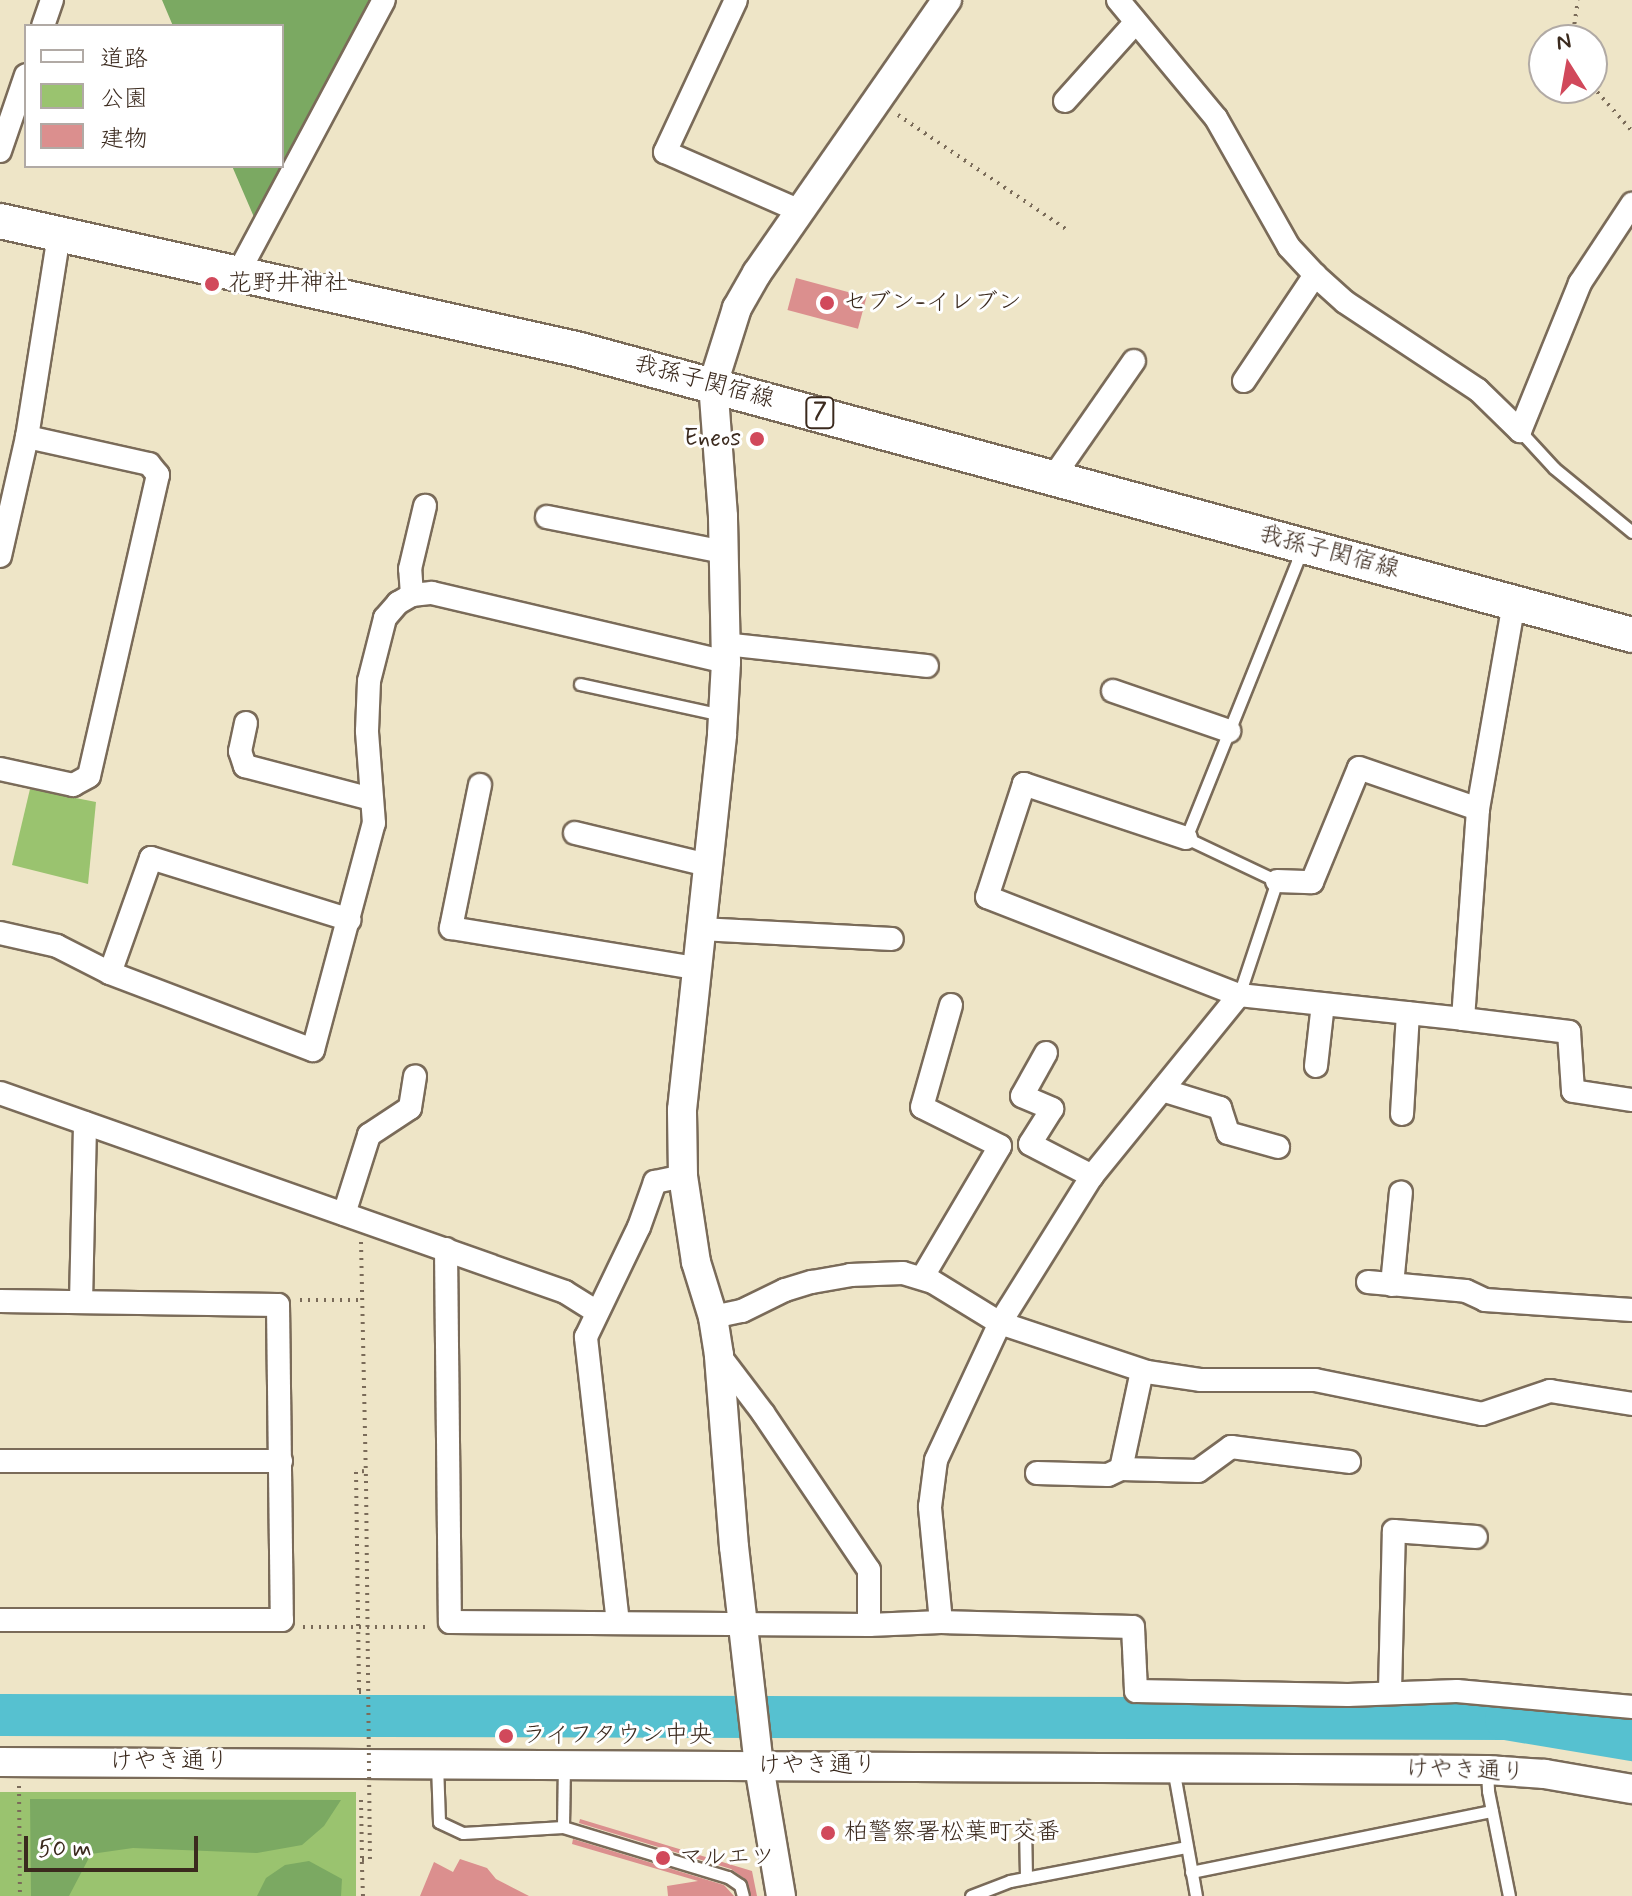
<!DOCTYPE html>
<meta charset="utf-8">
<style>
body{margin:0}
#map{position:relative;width:1632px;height:1896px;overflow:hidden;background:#eee5c7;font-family:Mynerve,"Klee One",sans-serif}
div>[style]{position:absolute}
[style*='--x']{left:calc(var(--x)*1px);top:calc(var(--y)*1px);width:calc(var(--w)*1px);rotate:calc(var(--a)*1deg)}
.green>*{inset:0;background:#9ac36f;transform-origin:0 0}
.forest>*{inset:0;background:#7ba962}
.river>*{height:42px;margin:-21px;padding:0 21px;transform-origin:21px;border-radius:21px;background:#56c1d0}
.building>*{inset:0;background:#db8f8e;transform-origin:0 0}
.path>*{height:4px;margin-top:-2px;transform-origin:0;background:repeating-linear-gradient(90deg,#7a6b59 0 2px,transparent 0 8px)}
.roads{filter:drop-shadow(2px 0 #7a6b59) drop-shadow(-2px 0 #7a6b59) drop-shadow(0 2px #7a6b59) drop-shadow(0 -2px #7a6b59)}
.service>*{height:11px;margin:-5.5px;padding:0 5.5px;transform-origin:5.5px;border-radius:5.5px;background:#fff}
.minor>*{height:22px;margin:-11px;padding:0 11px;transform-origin:11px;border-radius:11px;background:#fff}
.tertiary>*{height:28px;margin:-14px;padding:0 14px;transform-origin:14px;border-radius:14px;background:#fff}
.primary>*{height:34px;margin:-17px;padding:0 17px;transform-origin:17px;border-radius:17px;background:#fff}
.path-bridge>*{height:4px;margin-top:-2px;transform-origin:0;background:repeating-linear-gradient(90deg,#7a6b59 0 2px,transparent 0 8px)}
.dots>*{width:22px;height:22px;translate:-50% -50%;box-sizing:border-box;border:4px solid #fff;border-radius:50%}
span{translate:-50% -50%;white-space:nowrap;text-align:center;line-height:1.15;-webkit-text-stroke:6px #fff;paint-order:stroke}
.shield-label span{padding:2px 6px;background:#fff;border:2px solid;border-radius:6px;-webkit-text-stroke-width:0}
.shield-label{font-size:22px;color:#3b2a1e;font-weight:700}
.poi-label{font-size:24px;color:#3b2a1e}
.left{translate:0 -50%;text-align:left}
.right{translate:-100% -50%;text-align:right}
.street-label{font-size:24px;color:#3b2a1e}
.legend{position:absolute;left:24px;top:24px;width:260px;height:144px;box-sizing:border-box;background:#fff;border:2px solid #b1aaa5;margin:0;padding:10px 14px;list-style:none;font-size:24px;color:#3b2a1e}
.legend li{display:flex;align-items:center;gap:16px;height:40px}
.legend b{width:40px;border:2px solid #b1aaa5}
.north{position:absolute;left:1528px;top:24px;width:80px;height:80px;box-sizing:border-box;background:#fff;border:2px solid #b1aaa5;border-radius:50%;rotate:349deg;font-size:22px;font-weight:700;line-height:32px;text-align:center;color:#3b2a1e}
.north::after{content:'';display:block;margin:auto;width:28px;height:36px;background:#d1495b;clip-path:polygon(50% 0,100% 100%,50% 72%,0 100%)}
.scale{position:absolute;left:24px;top:1836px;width:174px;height:36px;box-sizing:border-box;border:4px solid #3b2a1e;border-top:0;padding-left:10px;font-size:24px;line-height:28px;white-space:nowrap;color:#3b2a1e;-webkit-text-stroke:6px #fff;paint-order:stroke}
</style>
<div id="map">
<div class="green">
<i style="clip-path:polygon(30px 789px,96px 802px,88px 884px,12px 865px)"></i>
<i style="left:0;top:1792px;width:356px;height:104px"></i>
</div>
<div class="forest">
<i style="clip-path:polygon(162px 0,372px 0,257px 224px,232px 166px,282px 166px,282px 26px,173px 26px)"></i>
<i style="clip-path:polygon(30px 1799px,341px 1800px,324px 1826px,302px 1845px,257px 1853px,133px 1848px,91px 1854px,69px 1896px,31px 1896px)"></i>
<i style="clip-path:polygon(309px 1861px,342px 1879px,341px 1896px,257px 1896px,266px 1878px,285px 1865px)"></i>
</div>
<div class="river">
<i style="--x:0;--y:1715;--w:1506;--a:0.15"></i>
<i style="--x:1506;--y:1719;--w:128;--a:9.5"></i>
</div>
<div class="building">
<i style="left:796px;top:278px;width:73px;height:33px;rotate:15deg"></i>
<i style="clip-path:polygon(580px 1819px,752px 1871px,757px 1896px,751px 1896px,745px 1879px,731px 1869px,579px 1823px)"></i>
<i style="clip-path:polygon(573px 1839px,724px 1885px,734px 1896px,668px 1896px,667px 1886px,698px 1881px,572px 1844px)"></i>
<i style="clip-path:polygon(460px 1859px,487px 1868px,496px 1879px,529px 1896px,420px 1896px,434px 1862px,453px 1872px)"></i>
</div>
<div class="path">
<i style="--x:1572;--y:40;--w:40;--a:-81.5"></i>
<i style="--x:1592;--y:86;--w:60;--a:48.4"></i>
<i style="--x:898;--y:115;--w:204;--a:34.2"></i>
<i style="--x:361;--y:1242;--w:239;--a:88.8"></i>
<i style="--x:300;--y:1300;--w:61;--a:0"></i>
<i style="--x:364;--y:1471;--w:8;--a:173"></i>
<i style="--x:356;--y:1472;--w:220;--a:89.2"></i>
<i style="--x:359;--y:1692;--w:8;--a:0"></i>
<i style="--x:303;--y:1627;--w:127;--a:0"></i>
<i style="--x:19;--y:1786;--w:110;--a:89.5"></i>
<i style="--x:361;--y:1800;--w:60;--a:89"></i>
<i style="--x:363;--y:1896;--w:36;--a:-92"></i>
<i style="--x:362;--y:1860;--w:8;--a:0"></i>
</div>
<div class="roads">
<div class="service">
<i style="--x:1520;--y:431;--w:50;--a:47.4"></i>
<i style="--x:1554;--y:468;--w:101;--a:39.4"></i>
<i style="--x:580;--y:684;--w:145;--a:12.3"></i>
<i style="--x:1239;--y:995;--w:120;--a:-71.6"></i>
<i style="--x:1277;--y:881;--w:101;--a:-154.7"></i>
<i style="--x:1186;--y:838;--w:311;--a:-68.1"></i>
<i style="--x:437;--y:1764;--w:58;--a:88"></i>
<i style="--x:439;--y:1822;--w:26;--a:25"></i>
<i style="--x:463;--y:1833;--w:100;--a:-3.4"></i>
<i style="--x:563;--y:1827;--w:172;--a:16.9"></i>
<i style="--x:728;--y:1877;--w:14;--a:34"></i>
<i style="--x:740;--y:1885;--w:11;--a:75"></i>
<i style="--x:1173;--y:1768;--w:130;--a:79.8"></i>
<i style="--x:1487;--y:1771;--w:20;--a:87"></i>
<i style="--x:1488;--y:1791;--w:107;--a:78.7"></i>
<i style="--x:1025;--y:1825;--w:53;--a:88.9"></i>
<i style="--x:563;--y:1827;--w:62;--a:-89.1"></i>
<i style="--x:1191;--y:1872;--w:307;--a:-11.5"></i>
<i style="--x:971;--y:1896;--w:42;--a:-21"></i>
<i style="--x:1010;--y:1881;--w:180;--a:-10.9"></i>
</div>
<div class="minor">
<i style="--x:736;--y:0;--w:168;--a:115"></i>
<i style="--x:665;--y:152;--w:147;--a:23.6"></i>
<i style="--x:1118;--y:0;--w:153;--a:50.3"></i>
<i style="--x:1216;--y:118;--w:148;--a:60.5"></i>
<i style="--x:1289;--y:247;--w:38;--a:47"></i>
<i style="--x:1315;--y:275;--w:40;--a:42"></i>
<i style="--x:1345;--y:302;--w:159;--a:33.5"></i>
<i style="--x:1478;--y:390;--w:59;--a:44.3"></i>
<i style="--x:1520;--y:431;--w:160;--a:-67.9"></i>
<i style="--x:1580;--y:283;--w:95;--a:-56.6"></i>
<i style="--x:43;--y:26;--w:28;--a:-71"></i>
<i style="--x:1065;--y:101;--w:106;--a:-48.1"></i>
<i style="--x:0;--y:151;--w:80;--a:-71.1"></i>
<i style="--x:241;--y:275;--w:11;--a:-80"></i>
<i style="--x:243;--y:264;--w:299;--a:-61.9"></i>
<i style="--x:1244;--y:381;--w:128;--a:-56.2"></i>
<i style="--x:1054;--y:476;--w:140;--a:-55.2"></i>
<i style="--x:547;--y:517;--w:180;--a:11.2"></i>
<i style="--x:0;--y:556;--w:122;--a:-77.2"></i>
<i style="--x:27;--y:437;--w:206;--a:-81"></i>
<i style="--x:412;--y:595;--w:26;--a:-94"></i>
<i style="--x:410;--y:569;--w:65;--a:-76.6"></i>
<i style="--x:725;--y:644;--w:203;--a:6.2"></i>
<i style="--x:1113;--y:691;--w:123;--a:19"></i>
<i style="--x:246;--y:723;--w:29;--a:102"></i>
<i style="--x:240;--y:751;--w:16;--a:72"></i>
<i style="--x:245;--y:766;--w:131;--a:14.6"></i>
<i style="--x:0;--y:769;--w:75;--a:12.4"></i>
<i style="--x:73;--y:785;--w:18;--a:-29"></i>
<i style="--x:89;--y:776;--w:309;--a:-77.1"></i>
<i style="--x:158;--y:475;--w:14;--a:-129"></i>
<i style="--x:149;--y:464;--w:125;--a:-167.5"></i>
<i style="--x:480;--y:785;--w:146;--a:101.5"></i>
<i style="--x:451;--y:928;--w:248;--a:9.3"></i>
<i style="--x:575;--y:833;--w:136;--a:13.6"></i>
<i style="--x:1186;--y:838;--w:171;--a:-161.6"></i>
<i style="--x:1024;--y:784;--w:119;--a:108.1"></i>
<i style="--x:987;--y:897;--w:270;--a:21.3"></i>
<i style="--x:1239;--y:995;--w:225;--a:6.1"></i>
<i style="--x:1463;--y:1019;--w:211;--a:-85.9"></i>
<i style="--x:1478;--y:809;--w:209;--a:-80.1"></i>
<i style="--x:1277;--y:881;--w:35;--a:2"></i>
<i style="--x:1312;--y:882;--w:123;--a:-67.6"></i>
<i style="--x:1359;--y:768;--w:126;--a:19"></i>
<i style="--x:700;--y:929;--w:192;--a:3"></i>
<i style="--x:0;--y:933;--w:58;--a:12.8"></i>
<i style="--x:57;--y:946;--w:59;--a:27"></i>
<i style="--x:110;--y:973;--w:217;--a:20.8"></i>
<i style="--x:313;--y:1050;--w:235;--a:-75"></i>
<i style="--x:374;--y:823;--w:92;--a:-94.4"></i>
<i style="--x:367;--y:731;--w:50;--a:-87.7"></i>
<i style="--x:369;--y:681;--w:65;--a:-75.7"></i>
<i style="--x:385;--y:618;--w:20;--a:-49"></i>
<i style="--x:398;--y:603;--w:16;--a:-30"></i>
<i style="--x:412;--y:595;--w:20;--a:-6"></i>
<i style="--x:432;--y:593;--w:302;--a:13.2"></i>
<i style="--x:110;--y:973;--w:122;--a:-70.4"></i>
<i style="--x:151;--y:858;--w:208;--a:17.3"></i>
<i style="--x:1463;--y:1019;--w:107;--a:7"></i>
<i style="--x:1569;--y:1032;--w:59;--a:86.1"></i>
<i style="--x:1573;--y:1091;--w:60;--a:8.7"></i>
<i style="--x:1046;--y:1053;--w:49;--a:119.2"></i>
<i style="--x:1022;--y:1096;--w:33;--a:23"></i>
<i style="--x:1052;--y:1109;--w:41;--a:122.2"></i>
<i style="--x:1030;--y:1144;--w:70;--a:27.3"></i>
<i style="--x:1316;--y:1066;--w:62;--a:-83.6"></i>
<i style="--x:1162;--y:1090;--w:61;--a:17.2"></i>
<i style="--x:1220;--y:1108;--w:26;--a:72"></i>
<i style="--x:1228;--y:1133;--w:52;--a:15.6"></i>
<i style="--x:0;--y:1093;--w:599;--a:19.4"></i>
<i style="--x:565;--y:1292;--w:38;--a:32"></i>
<i style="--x:1402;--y:1114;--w:101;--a:-86.6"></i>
<i style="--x:344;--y:1214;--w:83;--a:-72.4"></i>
<i style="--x:369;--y:1135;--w:49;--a:-33.4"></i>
<i style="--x:410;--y:1108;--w:32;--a:-81"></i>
<i style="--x:446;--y:1249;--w:373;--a:89.4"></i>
<i style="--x:450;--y:1622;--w:419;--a:0.4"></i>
<i style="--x:869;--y:1625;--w:72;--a:-2.4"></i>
<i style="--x:941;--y:1622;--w:192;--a:1.5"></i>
<i style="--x:1133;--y:1627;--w:64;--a:87.3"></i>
<i style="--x:1136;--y:1691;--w:212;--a:1.1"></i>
<i style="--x:1348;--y:1695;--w:109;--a:-2.1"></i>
<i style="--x:1457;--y:1691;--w:176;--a:5.2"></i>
<i style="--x:922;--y:1278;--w:153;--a:-59.4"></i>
<i style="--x:1000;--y:1146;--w:87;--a:-153.4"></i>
<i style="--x:922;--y:1107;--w:106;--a:-74.1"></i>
<i style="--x:1368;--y:1282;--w:98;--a:5.2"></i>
<i style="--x:1466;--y:1291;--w:21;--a:25"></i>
<i style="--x:1485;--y:1300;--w:147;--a:3.9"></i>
<i style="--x:1392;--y:1285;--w:93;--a:-84.5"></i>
<i style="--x:0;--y:1301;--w:278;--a:0.8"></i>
<i style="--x:278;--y:1305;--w:315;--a:89.3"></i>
<i style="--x:282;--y:1620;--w:282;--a:180"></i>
<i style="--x:81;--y:1302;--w:179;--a:-88.7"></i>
<i style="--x:713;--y:1317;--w:30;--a:-12"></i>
<i style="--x:742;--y:1311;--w:48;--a:-26"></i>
<i style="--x:785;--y:1290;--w:28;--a:-17"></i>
<i style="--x:812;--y:1282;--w:39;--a:-10"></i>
<i style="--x:850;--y:1275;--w:53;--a:-2.2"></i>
<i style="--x:903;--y:1273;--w:31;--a:17"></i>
<i style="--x:933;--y:1282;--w:79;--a:31.5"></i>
<i style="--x:1000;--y:1323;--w:155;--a:18.4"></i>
<i style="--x:1147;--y:1372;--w:55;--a:8.4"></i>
<i style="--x:1201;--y:1380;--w:114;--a:0"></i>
<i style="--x:1315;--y:1380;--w:170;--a:11.5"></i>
<i style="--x:1482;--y:1414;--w:72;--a:-18.7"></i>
<i style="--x:1550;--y:1391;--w:83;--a:9"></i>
<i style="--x:719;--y:1355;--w:73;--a:52.8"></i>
<i style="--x:763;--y:1413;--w:189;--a:56"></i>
<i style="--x:869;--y:1570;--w:55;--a:90"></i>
<i style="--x:1142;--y:1371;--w:100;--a:102.1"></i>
<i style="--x:1121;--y:1469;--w:77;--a:1.5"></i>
<i style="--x:1198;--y:1471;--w:41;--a:-36"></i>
<i style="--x:1231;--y:1447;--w:119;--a:7.2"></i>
<i style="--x:0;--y:1461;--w:281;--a:0"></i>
<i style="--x:1037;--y:1473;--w:71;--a:1.6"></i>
<i style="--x:1108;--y:1475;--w:14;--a:-25"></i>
<i style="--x:941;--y:1622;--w:116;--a:-95.5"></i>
<i style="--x:930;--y:1507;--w:47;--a:-82.7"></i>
<i style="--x:936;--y:1460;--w:151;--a:-65"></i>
<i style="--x:1000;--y:1323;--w:173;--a:-58"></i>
<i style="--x:1092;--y:1176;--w:233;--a:-50.9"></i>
<i style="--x:618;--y:1623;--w:288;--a:-96.4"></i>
<i style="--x:586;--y:1337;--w:122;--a:-64.3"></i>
<i style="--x:639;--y:1227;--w:48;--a:-70.4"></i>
<i style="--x:655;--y:1182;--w:29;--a:-12"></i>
<i style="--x:1390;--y:1691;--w:160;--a:-88.6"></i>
<i style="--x:1394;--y:1531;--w:82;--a:4.2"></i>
</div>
<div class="tertiary">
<i style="--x:0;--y:1762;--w:1487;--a:0.31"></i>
<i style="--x:1487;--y:1770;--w:58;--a:3.9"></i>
<i style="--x:1545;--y:1774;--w:88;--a:9.8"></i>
<i style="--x:781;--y:1896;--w:132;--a:-99.6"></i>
<i style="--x:759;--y:1766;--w:220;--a:-96.5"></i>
<i style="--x:734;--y:1547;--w:193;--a:-94.5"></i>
<i style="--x:719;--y:1355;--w:38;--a:-99"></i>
<i style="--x:713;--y:1317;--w:58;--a:-107.2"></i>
<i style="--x:696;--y:1262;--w:87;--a:-98.6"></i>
<i style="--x:683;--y:1176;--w:66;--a:-90.9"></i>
<i style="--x:682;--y:1110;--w:378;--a:-83.9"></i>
<i style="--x:722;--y:734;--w:72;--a:-86.8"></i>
<i style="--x:726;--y:662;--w:146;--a:-91.2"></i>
<i style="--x:723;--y:516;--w:132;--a:-94.3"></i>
<i style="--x:713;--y:384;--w:80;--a:-72.5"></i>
<i style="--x:737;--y:308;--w:40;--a:-60.3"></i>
<i style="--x:757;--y:273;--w:333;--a:-55.2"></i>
</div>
<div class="primary">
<i style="--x:0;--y:221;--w:590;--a:12.53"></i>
<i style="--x:576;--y:349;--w:1094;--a:15.15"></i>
</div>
</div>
<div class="path-bridge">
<i style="--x:366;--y:1481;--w:379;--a:89.4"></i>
</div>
<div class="dots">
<i style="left:212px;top:284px;background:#d1495b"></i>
<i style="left:827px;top:303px;background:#d1495b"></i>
<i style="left:757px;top:439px;background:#d1495b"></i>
<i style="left:506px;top:1736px;background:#d1495b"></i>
<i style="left:828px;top:1833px;background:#d1495b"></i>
<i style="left:663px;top:1858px;background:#d1495b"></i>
</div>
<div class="shield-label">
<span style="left:820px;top:413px">7</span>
</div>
<div class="poi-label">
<span class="left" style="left:228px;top:284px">花野井神社</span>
<span class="left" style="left:843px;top:303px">セブン-イレブン</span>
<span class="right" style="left:741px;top:439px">Eneos</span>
<span class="left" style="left:522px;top:1736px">ライフタウン中央</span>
<span class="left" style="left:844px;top:1833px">柏警察署松葉町交番</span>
<span class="left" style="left:679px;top:1858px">マルエツ</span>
</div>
<div class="street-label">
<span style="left:704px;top:382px;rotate:15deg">我孫子関宿線</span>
<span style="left:1329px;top:552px;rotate:15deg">我孫子関宿線</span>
<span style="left:169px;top:1762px">けやき通り</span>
<span style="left:817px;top:1766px">けやき通り</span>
<span style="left:1465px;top:1771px;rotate:2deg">けやき通り</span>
</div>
<ul class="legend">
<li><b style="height:10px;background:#fff"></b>道路</li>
<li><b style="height:22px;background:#9ac36f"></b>公園</li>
<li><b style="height:22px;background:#db8f8e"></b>建物</li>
</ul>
<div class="north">N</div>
<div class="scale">50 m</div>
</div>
